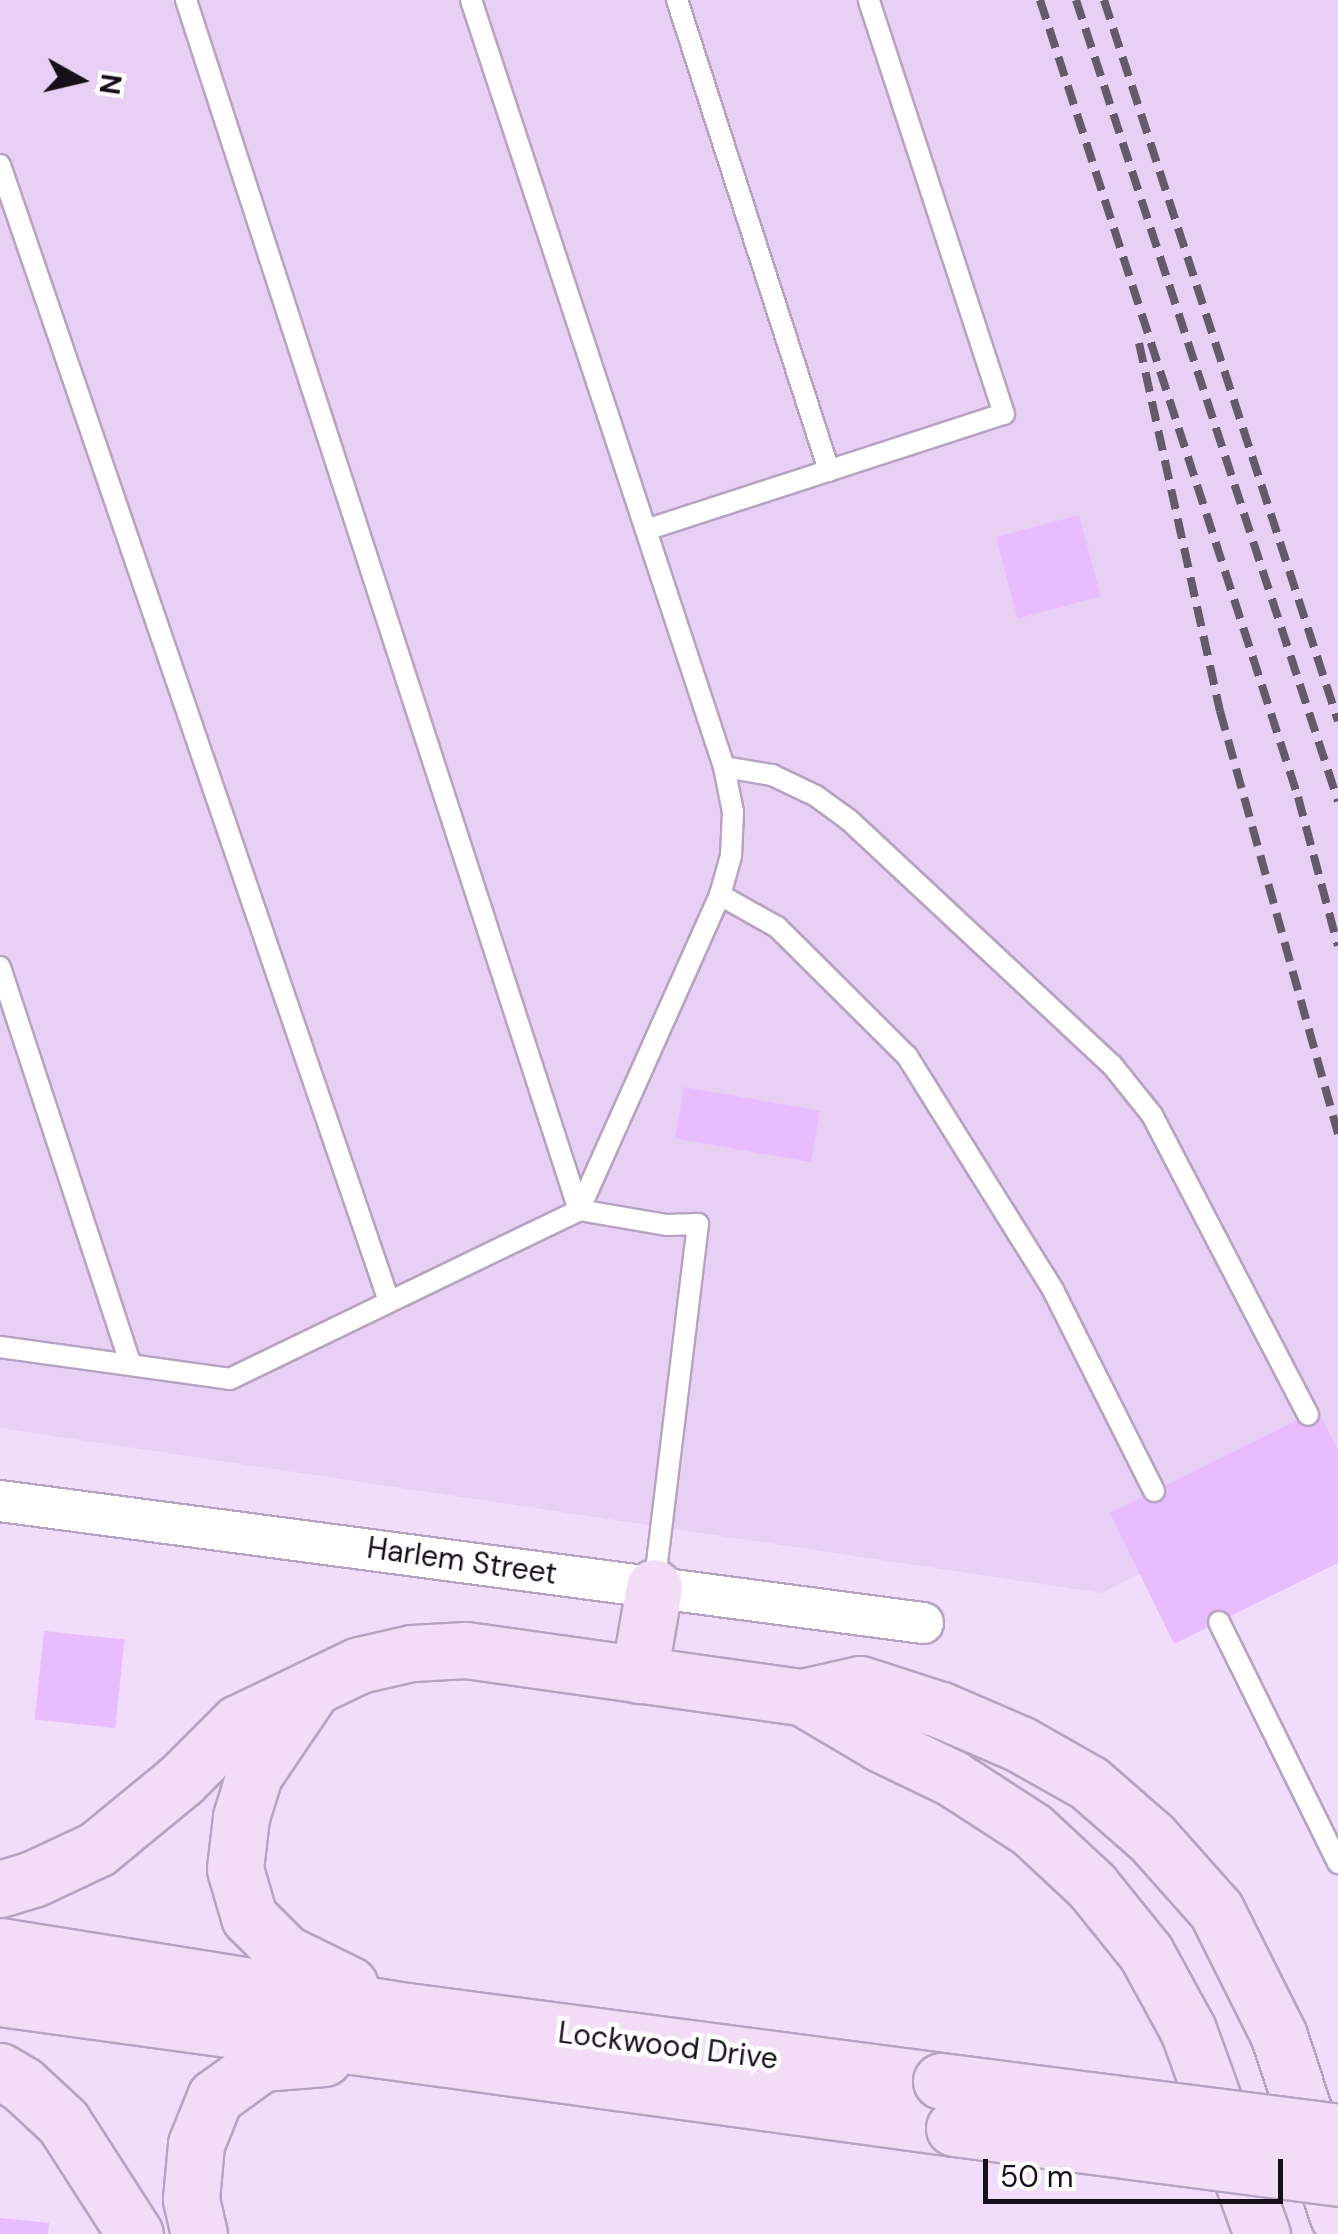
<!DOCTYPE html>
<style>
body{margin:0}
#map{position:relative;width:1338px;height:2234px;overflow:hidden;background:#f1dcfc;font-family:"DM Sans",sans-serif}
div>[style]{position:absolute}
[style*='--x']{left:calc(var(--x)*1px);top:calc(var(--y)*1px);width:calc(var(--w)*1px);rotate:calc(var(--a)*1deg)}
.built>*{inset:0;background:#e8cff4}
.building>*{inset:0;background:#e9bcff;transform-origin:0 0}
.roads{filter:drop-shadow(2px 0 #b7a3c1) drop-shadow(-2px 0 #b7a3c1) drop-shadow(0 2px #b7a3c1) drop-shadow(0 -2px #b7a3c1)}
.lane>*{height:20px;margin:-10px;padding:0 10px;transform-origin:10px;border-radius:10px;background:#fff}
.street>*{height:40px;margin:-20px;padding:0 20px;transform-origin:20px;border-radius:20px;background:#fff}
.secondary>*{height:55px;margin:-27.5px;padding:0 27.5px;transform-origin:27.5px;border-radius:27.5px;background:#f3ddf6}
.rail>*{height:8px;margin-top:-4px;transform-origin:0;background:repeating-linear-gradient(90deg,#65596b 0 20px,transparent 0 30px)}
.bridges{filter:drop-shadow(2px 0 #b7a3c1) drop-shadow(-2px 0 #b7a3c1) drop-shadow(0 2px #b7a3c1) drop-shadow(0 -2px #b7a3c1)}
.secondary-bridge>*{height:55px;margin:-27.5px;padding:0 27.5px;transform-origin:27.5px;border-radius:27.5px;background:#f3ddf6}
span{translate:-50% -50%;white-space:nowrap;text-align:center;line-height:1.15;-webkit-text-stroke:9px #fff;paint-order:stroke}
.street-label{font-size:30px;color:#17101a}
.north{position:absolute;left:30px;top:30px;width:100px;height:100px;-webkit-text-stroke:8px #fff;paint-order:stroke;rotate:98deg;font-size:28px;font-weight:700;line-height:40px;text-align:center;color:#17101a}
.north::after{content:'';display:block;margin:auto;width:35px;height:45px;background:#17101a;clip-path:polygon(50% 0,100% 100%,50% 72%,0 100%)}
.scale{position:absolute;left:983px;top:2159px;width:300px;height:45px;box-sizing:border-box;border:5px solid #17101a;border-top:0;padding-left:12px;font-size:30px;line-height:35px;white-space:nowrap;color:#17101a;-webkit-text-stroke:8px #fff;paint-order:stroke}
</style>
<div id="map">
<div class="built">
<i style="clip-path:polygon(0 0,1338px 0,1338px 1472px,1102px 1593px,0 1428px)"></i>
</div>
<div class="building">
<i style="left:1079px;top:515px;width:84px;height:86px;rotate:75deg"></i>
<i style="left:684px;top:1087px;width:138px;height:52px;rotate:10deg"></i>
<i style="clip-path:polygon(1318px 1410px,1338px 1450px,1338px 1563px,1174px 1644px,1110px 1513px)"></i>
<i style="left:44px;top:1631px;width:81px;height:89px;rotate:6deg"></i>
<i style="clip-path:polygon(0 2218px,49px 2223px,48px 2234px,0 2234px)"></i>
</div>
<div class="roads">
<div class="lane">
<i style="--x:186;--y:0;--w:1272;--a:72.01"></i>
<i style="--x:471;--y:0;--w:808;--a:71.74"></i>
<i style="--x:724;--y:767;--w:46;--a:78.7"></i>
<i style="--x:733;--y:812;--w:44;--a:92.6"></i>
<i style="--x:731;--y:856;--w:41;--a:105.8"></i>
<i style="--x:720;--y:895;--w:345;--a:114.1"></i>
<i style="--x:677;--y:0;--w:495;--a:72.1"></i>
<i style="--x:0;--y:165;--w:1201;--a:71.1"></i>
<i style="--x:646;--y:530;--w:376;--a:-18"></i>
<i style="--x:1004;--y:414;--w:435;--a:-108.1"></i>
<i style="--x:724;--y:767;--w:49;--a:9.5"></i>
<i style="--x:772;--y:775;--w:49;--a:25.5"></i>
<i style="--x:816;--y:796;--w:41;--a:36"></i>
<i style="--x:849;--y:820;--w:359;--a:43"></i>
<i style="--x:1112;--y:1065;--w:64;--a:51.3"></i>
<i style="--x:1152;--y:1115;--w:338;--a:62.5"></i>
<i style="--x:720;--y:895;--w:65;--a:29.3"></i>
<i style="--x:777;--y:927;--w:183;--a:44.8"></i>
<i style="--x:907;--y:1056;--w:276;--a:58"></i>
<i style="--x:1053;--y:1290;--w:225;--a:63.3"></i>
<i style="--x:0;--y:967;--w:419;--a:71.8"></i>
<i style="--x:0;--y:1347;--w:232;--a:7.9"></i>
<i style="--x:230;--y:1379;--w:388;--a:-25.8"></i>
<i style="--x:579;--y:1210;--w:89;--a:9.7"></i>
<i style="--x:667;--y:1225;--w:31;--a:-2"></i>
<i style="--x:698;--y:1224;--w:364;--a:96.9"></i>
<i style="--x:1219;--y:1622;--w:269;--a:63.7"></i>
</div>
<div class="street">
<i style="--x:0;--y:1501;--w:931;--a:7.53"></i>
</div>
<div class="secondary">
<i style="--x:639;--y:1675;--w:89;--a:-80.3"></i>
<i style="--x:312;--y:1689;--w:104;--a:124"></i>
<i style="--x:254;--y:1775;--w:44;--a:107.2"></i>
<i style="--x:241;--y:1817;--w:52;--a:96.6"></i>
<i style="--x:235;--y:1869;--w:50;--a:73.7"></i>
<i style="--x:249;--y:1917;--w:51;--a:45"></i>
<i style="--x:285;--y:1953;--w:72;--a:26.2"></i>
<i style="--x:802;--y:1697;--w:92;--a:30.7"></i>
<i style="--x:881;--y:1744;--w:79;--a:25.6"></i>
<i style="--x:952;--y:1778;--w:95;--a:33"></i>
<i style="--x:1032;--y:1830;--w:82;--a:43"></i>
<i style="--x:1092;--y:1886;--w:86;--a:51.1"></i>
<i style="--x:1146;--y:1953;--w:88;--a:61.4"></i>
<i style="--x:1188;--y:2030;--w:217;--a:70.1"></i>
<i style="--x:0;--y:1889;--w:34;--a:-17"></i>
<i style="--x:33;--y:1879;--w:71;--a:-25.1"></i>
<i style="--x:97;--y:1849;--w:109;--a:-39.4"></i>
<i style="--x:181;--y:1780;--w:81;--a:-45"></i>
<i style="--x:238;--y:1723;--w:134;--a:-25.6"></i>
<i style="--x:359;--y:1665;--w:54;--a:-12.8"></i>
<i style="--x:412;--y:1653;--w:54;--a:-3.2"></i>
<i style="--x:466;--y:1650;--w:339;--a:8"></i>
<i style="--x:802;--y:1697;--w:59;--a:-12.6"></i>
<i style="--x:860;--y:1684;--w:85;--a:17.8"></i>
<i style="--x:941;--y:1710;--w:86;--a:23.3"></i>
<i style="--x:1020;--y:1744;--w:79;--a:29.5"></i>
<i style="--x:1089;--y:1783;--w:82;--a:41.1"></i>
<i style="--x:1151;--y:1837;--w:98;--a:48.3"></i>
<i style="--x:1216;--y:1910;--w:141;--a:63.4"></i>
<i style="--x:1279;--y:2036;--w:189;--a:71.9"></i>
<i style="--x:0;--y:1946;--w:412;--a:9.1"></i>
<i style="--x:407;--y:2011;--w:539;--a:7.47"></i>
<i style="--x:0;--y:1998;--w:963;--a:7.76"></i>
<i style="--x:0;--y:2071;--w:26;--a:31"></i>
<i style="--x:22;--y:2084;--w:56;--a:42.8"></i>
<i style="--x:63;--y:2122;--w:133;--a:57.3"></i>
<i style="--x:199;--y:2234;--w:36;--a:-103"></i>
<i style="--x:191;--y:2199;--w:55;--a:-84.8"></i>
<i style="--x:196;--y:2144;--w:51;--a:-68"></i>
<i style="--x:215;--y:2097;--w:58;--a:-35.9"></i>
<i style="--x:262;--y:2063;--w:62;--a:-4.6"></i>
</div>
</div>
<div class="rail">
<i style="--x:1040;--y:0;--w:838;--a:72.06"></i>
<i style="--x:1298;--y:797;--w:154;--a:75"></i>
<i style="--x:1076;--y:0;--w:843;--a:71.89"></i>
<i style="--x:1104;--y:0;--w:758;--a:72.02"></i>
<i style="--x:1139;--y:343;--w:377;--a:77.6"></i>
<i style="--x:1220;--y:711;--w:439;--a:74.4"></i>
</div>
<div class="bridges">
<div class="secondary-bridge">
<i style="--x:941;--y:2081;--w:400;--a:7.3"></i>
<i style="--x:954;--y:2128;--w:387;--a:7.4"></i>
</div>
</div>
<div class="street-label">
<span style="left:462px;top:1561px;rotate:8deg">Harlem Street</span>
<span style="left:668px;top:2046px;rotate:7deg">Lockwood Drive</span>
</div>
<div class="north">N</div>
<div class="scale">50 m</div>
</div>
